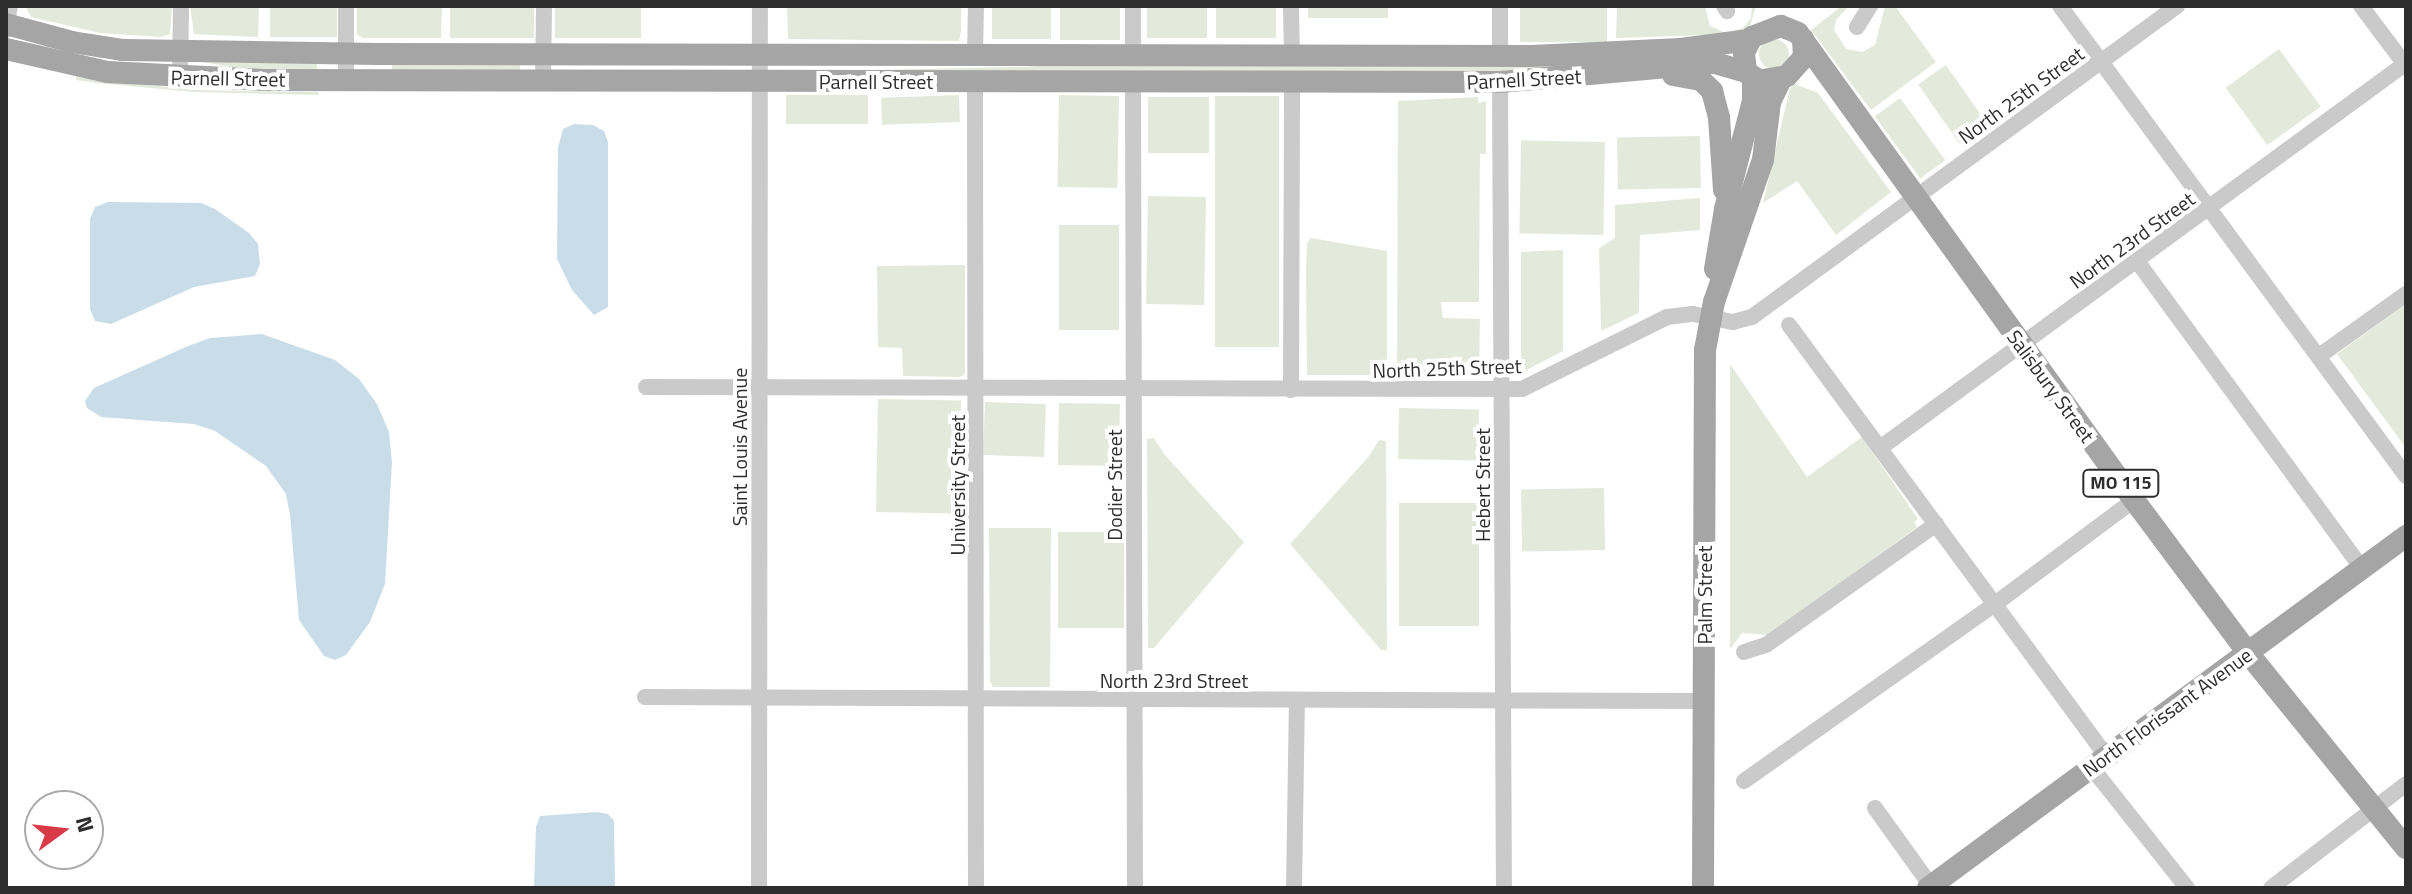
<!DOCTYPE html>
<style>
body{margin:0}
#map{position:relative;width:2412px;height:894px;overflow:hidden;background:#fff;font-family:"Titillium Web",sans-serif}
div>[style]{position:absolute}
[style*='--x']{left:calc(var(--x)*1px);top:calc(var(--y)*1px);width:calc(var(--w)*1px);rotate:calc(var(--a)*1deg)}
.green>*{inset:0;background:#e3eadb;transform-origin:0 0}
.round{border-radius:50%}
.water>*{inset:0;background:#c9dde9}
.minor>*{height:16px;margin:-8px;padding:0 8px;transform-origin:8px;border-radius:8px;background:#cacaca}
.major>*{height:22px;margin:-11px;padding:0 11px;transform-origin:11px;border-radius:11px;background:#a5a5a5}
span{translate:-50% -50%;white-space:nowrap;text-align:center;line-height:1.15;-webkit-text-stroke:8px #fff;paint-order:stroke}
.shield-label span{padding:2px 6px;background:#fff;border:2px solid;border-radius:6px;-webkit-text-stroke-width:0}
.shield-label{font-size:18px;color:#2d2d2d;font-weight:700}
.street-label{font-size:20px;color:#2d2d2d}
.frame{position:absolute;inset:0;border:8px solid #2d2d2d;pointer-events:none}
.north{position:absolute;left:24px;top:790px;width:80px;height:80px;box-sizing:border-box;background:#fff;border:2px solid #ababab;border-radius:50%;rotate:75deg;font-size:22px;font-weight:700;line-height:32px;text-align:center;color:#2d2d2d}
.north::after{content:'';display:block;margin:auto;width:28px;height:36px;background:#d93a48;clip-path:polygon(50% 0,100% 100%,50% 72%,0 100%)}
</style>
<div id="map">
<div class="green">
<i style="clip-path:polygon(25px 6px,172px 6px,170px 34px,161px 37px,100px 33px,31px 17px)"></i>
<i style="clip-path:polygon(190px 6px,259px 6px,258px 37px,194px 34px)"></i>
<i style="left:270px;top:6px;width:67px;height:31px"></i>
<i style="clip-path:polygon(357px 6px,442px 6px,441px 38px,363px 38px,357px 35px)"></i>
<i style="left:450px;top:6px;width:84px;height:32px"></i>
<i style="left:555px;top:6px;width:86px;height:32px"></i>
<i style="clip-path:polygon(787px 6px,961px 6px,961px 32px,959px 41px,788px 39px)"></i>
<i style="left:992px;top:6px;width:59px;height:33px"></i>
<i style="left:1060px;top:6px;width:60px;height:34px"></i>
<i style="left:1147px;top:6px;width:60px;height:32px"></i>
<i style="left:1216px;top:6px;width:60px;height:32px"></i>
<i style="left:1308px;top:6px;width:80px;height:12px"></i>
<i style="left:1520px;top:6px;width:87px;height:36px"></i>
<i style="clip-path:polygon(1617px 6px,1705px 6px,1710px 26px,1726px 33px,1743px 28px,1751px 18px,1752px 6px,1756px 6px,1750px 26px,1738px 34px,1616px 38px)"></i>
<i style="clip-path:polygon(1842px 6px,1849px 6px,1836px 20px,1834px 30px,1846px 49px,1862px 52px,1875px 45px,1885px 6px,1895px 6px,1936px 62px,1871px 110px,1811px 30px)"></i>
<i class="round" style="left:1759px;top:39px;width:30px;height:30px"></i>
<i style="left:2279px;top:49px;width:71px;height:66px;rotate:54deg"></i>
<i style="clip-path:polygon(1638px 58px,1554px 72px,871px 74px,871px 70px,1024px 67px,1086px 62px)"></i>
<i style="clip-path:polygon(200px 61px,317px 62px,317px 72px,239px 69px)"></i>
<i style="left:392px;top:65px;width:128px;height:7px"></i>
<i style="left:1946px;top:65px;width:72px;height:34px;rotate:55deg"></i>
<i style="clip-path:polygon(76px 77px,194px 90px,318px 92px,319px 95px,194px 92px,97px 83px,76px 80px)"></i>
<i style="clip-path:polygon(1795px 84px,1818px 93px,1891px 192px,1836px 235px,1797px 181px,1763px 203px,1790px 88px)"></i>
<i style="left:868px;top:95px;width:29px;height:82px;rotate:90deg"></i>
<i style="left:959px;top:95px;width:27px;height:78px;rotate:88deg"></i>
<i style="left:1059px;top:95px;width:60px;height:92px;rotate:1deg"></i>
<i style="left:1215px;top:96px;width:64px;height:251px"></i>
<i style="left:1148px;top:97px;width:61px;height:56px"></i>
<i style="clip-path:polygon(1478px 97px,1478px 103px,1486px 101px,1486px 154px,1480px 154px,1479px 302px,1441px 302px,1443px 318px,1480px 319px,1479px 375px,1428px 375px,1415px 381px,1397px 380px,1398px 101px)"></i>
<i style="left:1900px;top:98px;width:77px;height:31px;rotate:54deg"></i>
<i style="left:1700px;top:136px;width:52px;height:83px;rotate:89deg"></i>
<i style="left:1605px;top:142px;width:93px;height:84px;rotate:91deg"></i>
<i style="left:1148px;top:196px;width:58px;height:108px;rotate:1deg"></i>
<i style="clip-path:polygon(1700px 198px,1700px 230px,1640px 235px,1639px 313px,1601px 331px,1599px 248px,1615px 238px,1615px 205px)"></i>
<i style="left:1059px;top:225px;width:60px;height:105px"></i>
<i style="clip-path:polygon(1311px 238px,1387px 251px,1387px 375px,1307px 375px,1306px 271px,1307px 243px)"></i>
<i style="clip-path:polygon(1563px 250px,1563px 351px,1521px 373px,1521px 252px)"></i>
<i style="clip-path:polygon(965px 265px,965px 374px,960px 377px,903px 376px,902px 348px,878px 347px,877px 266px)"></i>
<i style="clip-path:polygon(2406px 304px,2406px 448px,2337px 354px)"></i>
<i style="clip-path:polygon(1730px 364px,1807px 477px,1862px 437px,1918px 519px,1914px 522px,1917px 527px,1770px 635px,1742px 633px,1730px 649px)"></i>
<i style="left:878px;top:399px;width:83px;height:113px;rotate:1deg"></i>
<i style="left:985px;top:402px;width:61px;height:53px;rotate:2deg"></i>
<i style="left:1059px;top:403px;width:61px;height:62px;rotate:1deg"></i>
<i style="left:1399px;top:408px;width:80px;height:51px;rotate:1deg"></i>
<i style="clip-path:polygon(1154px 438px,1164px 454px,1244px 542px,1154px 648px,1148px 648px,1147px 439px)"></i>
<i style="clip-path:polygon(1379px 440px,1386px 441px,1387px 650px,1381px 650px,1290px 544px,1369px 456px)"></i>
<i style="left:1604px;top:488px;width:62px;height:83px;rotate:89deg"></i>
<i style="left:1399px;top:503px;width:80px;height:123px"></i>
<i style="clip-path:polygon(989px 528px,1051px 528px,1050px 687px,993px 687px,990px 681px)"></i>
<i style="left:1058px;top:532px;width:66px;height:96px"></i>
</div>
<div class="water">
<i style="clip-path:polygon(574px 124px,593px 125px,604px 131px,608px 142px,608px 307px,594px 315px,572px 290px,557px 259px,558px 148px,563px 129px)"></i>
<i style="clip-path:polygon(108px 202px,201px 203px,215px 209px,249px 233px,258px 244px,260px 264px,255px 276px,194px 287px,111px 324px,95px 321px,90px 309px,90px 219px,95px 207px)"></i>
<i style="clip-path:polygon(262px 334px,335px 360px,359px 379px,377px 404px,389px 432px,392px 462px,385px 584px,370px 622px,346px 655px,335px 660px,324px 656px,299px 620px,290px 515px,286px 494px,266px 466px,215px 431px,194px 424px,101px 417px,87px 408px,85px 401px,94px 388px,188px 346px,210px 338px)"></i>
<i style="clip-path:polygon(596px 812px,608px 814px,614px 821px,615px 888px,534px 888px,536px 827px,540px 816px)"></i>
</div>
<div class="minor">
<i style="--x:1291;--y:6;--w:50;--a:88.9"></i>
<i style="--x:1500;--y:6;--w:50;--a:90"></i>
<i style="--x:1724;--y:6;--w:6;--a:59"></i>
<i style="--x:2060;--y:6;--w:584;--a:53.64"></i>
<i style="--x:2361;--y:6;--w:75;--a:53.1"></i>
<i style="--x:1857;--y:27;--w:25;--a:-58"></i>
<i style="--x:6;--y:30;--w:24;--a:-81"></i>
<i style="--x:975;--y:56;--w:50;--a:-88.9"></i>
<i style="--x:1133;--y:56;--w:50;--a:-90"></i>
<i style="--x:180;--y:78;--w:72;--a:-89.2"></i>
<i style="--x:346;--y:79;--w:73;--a:-90"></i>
<i style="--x:543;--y:80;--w:74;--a:-89.2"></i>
<i style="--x:975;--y:81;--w:807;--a:89.93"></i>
<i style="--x:1133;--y:81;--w:807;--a:89.86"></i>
<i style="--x:1500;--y:82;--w:806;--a:89.72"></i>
<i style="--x:2137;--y:261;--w:381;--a:53.8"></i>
<i style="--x:1789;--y:325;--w:536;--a:53.64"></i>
<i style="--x:2319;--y:356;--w:107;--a:-35.5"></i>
<i style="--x:646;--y:387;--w:876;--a:0.13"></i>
<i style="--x:1522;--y:389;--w:162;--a:-26.4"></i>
<i style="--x:1667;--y:317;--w:26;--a:-7"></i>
<i style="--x:1693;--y:314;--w:41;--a:11.3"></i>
<i style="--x:1733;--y:322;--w:20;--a:-15"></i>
<i style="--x:1752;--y:317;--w:527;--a:-36.2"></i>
<i style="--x:1291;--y:390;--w:308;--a:-89.8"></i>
<i style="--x:1880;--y:448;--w:652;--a:-36.2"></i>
<i style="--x:1744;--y:652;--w:23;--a:-18"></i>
<i style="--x:1766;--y:645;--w:209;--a:-35.4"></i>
<i style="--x:645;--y:697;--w:1059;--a:0.22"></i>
<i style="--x:2092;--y:768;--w:153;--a:51.6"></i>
<i style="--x:1744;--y:781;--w:307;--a:-35.2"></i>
<i style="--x:1995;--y:604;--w:174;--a:-36.8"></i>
<i style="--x:1875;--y:808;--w:96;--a:54.3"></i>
<i style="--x:759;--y:888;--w:882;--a:-89.94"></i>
<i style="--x:1294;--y:888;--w:188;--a:-89.1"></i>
<i style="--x:2271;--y:888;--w:170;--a:-37.6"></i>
</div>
<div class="major">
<i style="--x:6;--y:24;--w:68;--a:15.3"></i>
<i style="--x:72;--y:42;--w:52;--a:8.9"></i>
<i style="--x:123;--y:50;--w:255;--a:0.9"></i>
<i style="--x:378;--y:54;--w:1154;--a:0.1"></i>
<i style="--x:1532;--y:56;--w:149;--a:-2.7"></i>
<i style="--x:1681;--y:49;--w:69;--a:-7.5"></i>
<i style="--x:1803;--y:39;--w:18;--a:87"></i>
<i style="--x:1804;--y:57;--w:25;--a:132"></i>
<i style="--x:1787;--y:76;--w:27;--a:170"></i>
<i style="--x:1760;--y:81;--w:17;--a:-147"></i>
<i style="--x:1746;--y:72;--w:20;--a:-96"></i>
<i style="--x:1744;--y:52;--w:17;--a:-62"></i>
<i style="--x:1752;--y:37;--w:31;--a:-21"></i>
<i style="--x:1781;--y:26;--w:18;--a:22"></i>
<i style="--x:1798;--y:33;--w:575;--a:54.27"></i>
<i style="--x:2134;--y:500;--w:191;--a:53.3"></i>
<i style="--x:2248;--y:653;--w:251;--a:51"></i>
<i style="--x:6;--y:49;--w:104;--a:12.8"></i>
<i style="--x:107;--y:72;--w:158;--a:2.9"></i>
<i style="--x:265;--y:80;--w:1235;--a:0.09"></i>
<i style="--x:1500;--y:82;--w:216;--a:-5.1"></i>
<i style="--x:1715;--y:63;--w:32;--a:16"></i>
<i style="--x:1673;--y:75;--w:28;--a:10"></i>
<i style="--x:1701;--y:80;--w:16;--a:45"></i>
<i style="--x:1712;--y:91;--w:28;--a:75"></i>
<i style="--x:1719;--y:118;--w:72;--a:86"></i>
<i style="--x:1715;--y:269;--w:61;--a:-80.5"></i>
<i style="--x:1725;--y:209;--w:112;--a:-75.5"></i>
<i style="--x:1753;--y:101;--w:23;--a:-90"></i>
<i style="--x:1703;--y:888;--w:538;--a:-89.79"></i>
<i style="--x:1705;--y:350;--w:49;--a:-79.4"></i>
<i style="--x:1714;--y:302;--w:150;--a:-71"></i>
<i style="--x:1763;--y:160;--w:58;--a:-83.1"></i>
<i style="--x:1770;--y:102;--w:25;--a:-64"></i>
<i style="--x:1928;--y:888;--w:594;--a:-36.37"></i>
</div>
<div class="shield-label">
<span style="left:2121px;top:483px">MO 115</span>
</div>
<div class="street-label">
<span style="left:228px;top:78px;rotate:1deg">Parnell Street</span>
<span style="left:1524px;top:79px;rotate:-3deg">Parnell Street</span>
<span style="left:876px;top:81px">Parnell Street</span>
<span style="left:2021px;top:95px;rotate:-36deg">North 25th Street</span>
<span style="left:2132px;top:240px;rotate:-36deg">North 23rd Street</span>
<span style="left:1447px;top:368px;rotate:-2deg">North 25th Street</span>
<span style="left:2051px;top:386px;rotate:54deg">Salisbury Street</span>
<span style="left:739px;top:447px;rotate:-90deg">Saint Louis Avenue</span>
<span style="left:957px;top:485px;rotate:-90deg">University Street</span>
<span style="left:1114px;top:485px;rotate:-90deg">Dodier Street</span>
<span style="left:1482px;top:485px;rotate:-90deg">Hebert Street</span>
<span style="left:1704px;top:595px;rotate:-90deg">Palm Street</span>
<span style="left:1174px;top:680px">North 23rd Street</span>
<span style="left:2167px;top:712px;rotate:-36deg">North Florissant Avenue</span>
</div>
<div class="frame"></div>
<div class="north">N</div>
</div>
